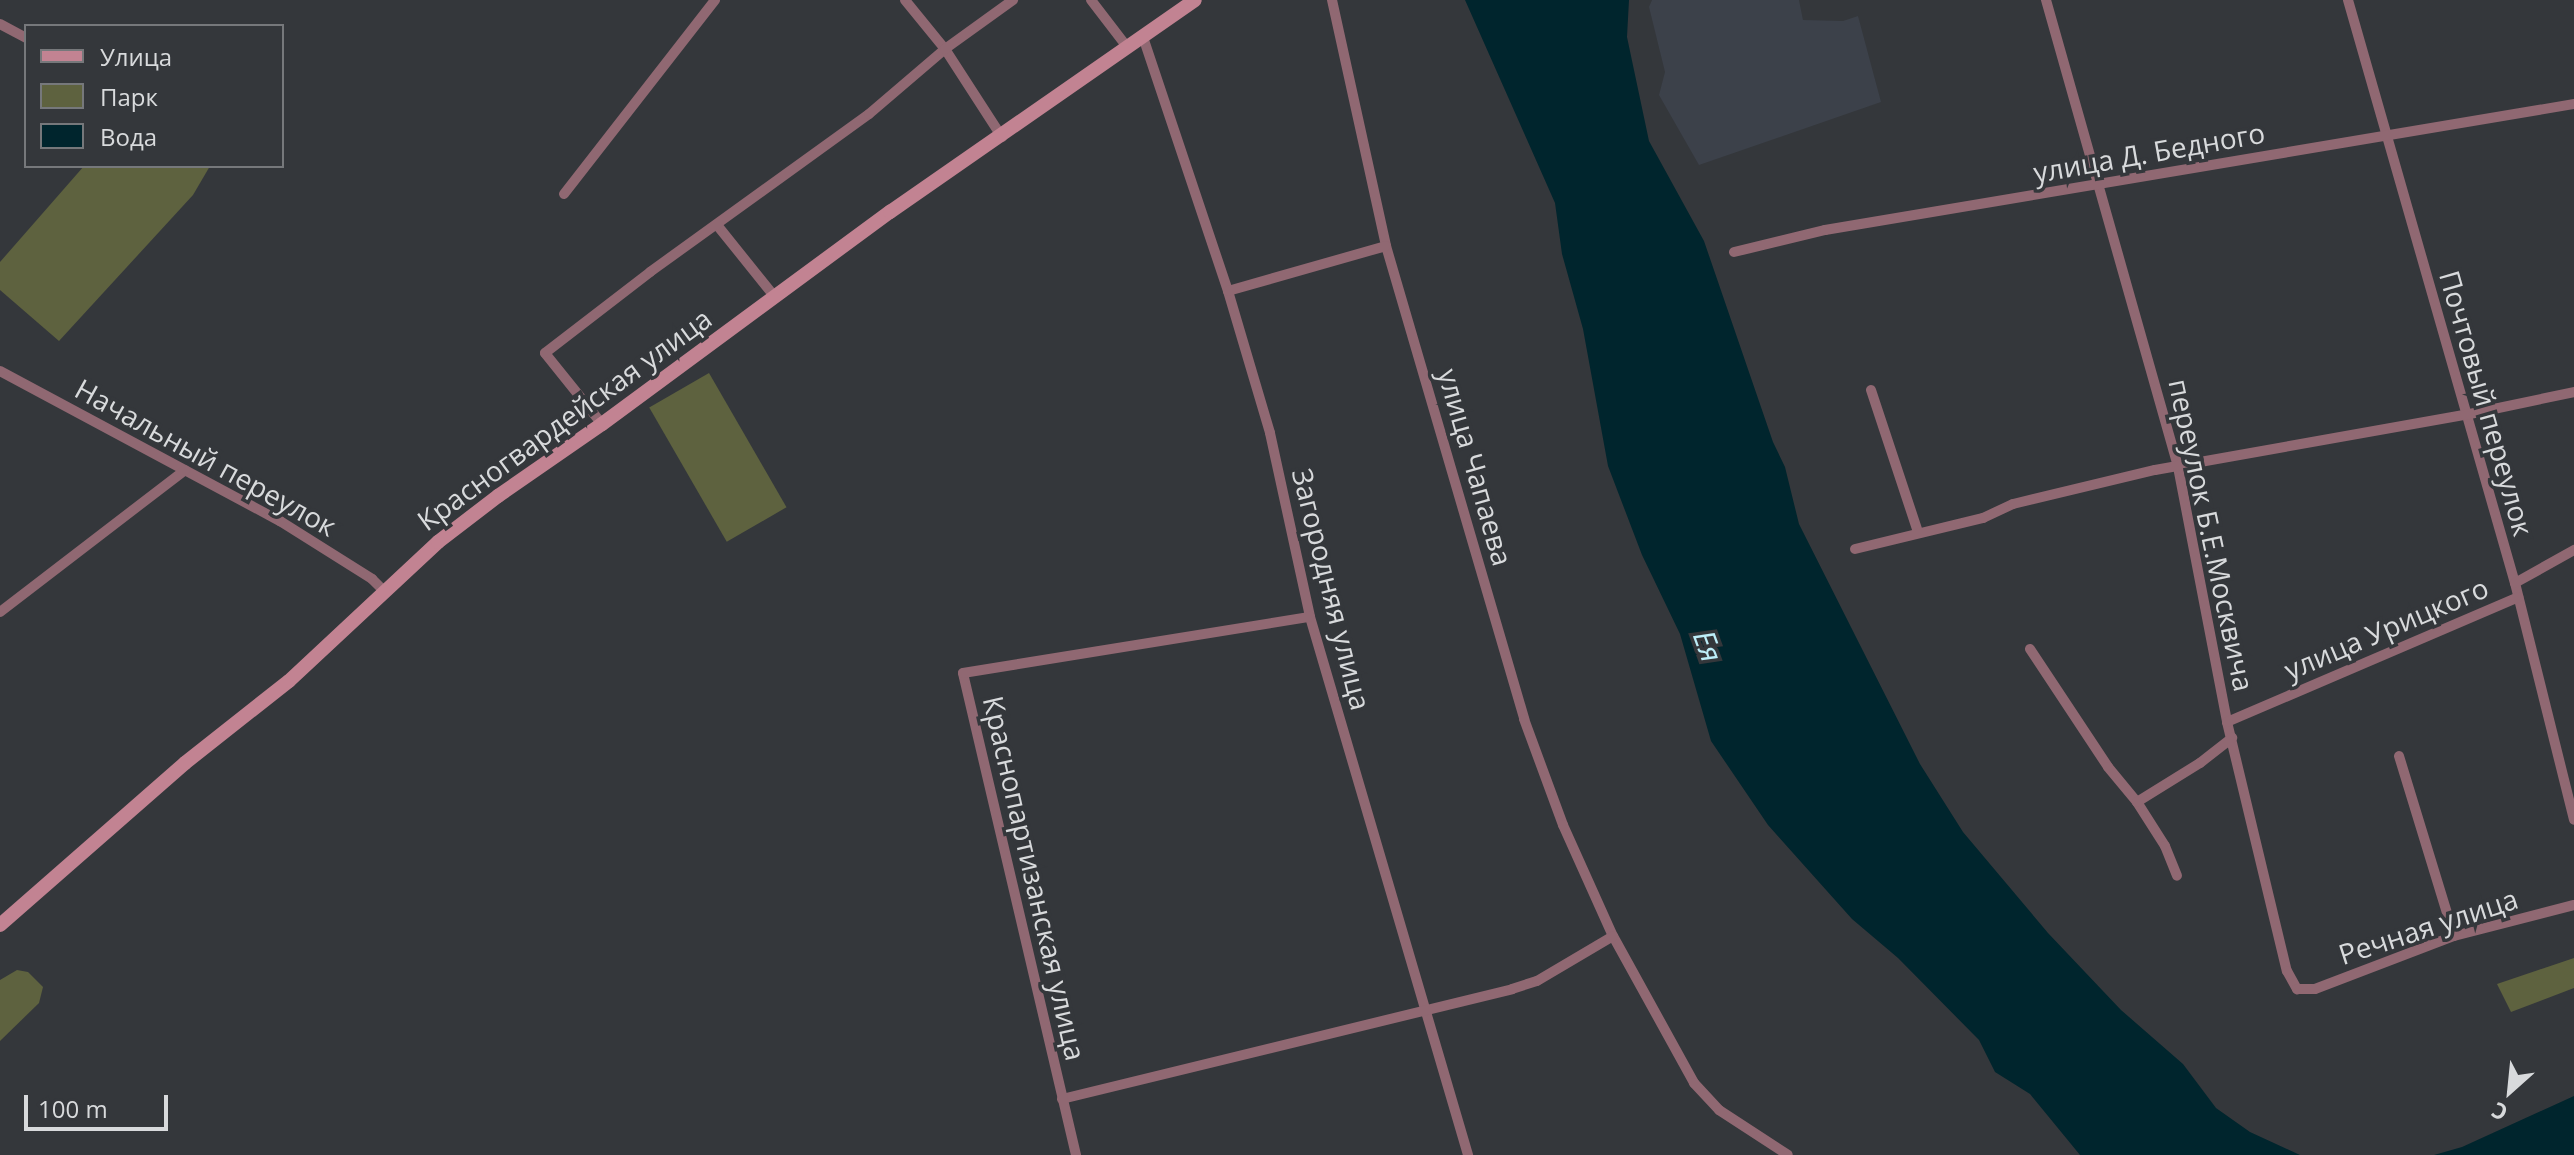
<!DOCTYPE html>
<meta charset="utf-8">
<style>
body{margin:0}
#map{position:relative;width:2574px;height:1155px;overflow:hidden;background:#34373b;font-family:"Open Sans",sans-serif}
div>[style]{position:absolute}
[style*='--x']{left:calc(var(--x)*1px);top:calc(var(--y)*1px);width:calc(var(--w)*1px);rotate:calc(var(--a)*1deg)}
.built>*{inset:0;background:#3c414a}
.green>*{inset:0;background:#5e623f;transform-origin:0 0}
.water>*{inset:0;background:#00252d}
.street>*{height:10px;margin:-5px;padding:0 5px;transform-origin:5px;border-radius:5px;background:#906872}
.secondary>*{height:14px;margin:-7px;padding:0 7px;transform-origin:7px;border-radius:7px;background:#c28392}
span{translate:-50% -50%;white-space:nowrap;text-align:center;line-height:1.15;-webkit-text-stroke:7px #34373b;paint-order:stroke}
.street-label{font-size:28px;color:#d8dadc}
.water-label{font-size:30px;color:#bcedf8;font-style:italic}
.legend{position:absolute;left:24px;top:24px;width:260px;height:144px;box-sizing:border-box;background:#34373b;border:2px solid #76787b;margin:0;padding:10px 14px;list-style:none;font-size:24px;color:#d8dadc}
.legend li{display:flex;align-items:center;gap:16px;height:40px}
.legend b{width:40px;border:2px solid #76787b}
.north{position:absolute;left:2470px;top:1051px;width:80px;height:80px;-webkit-text-stroke:6px #34373b;paint-order:stroke;rotate:207deg;font-size:22px;font-weight:700;line-height:32px;text-align:center;color:#d8dadc}
.north::after{content:'';display:block;margin:auto;width:28px;height:36px;background:#d8dadc;clip-path:polygon(50% 0,100% 100%,50% 72%,0 100%)}
.scale{position:absolute;left:24px;top:1095px;width:144px;height:36px;box-sizing:border-box;border:4px solid #d8dadc;border-top:0;padding-left:10px;font-size:24px;line-height:28px;white-space:nowrap;color:#d8dadc;-webkit-text-stroke:6px #34373b;paint-order:stroke}
</style>
<div id="map">
<div class="built">
<i style="clip-path:polygon(1652px 0,1799px 0,1803px 20px,1843px 21px,1858px 16px,1881px 102px,1699px 165px,1659px 95px,1665px 72px,1649px 7px)"></i>
</div>
<div class="green">
<i style="clip-path:polygon(84px 166px,210px 166px,193px 195px,59px 341px,0 290px,0 262px)"></i>
<i style="left:709px;top:373px;width:155px;height:69px;rotate:60deg"></i>
<i style="clip-path:polygon(2574px 958px,2574px 988px,2511px 1012px,2497px 984px)"></i>
<i style="clip-path:polygon(17px 970px,28px 972px,43px 987px,39px 1003px,0 1041px,0 980px)"></i>
</div>
<div class="water">
<i style="clip-path:polygon(1465px 0,1629px 0,1627px 37px,1649px 141px,1704px 241px,1773px 442px,1785px 467px,1799px 524px,1920px 764px,1963px 832px,2048px 933px,2121px 1010px,2183px 1064px,2216px 1108px,2250px 1132px,2300px 1155px,2080px 1155px,2030px 1094px,1995px 1072px,1979px 1040px,1898px 958px,1852px 919px,1768px 825px,1711px 741px,1680px 634px,1642px 555px,1608px 466px,1583px 329px,1562px 254px,1555px 203px)"></i>
<i style="clip-path:polygon(2574px 1096px,2574px 1155px,2434px 1155px,2462px 1147px)"></i>
</div>
<div class="street">
<i style="--x:905;--y:0;--w:63;--a:50.8"></i>
<i style="--x:945;--y:49;--w:105;--a:57.1"></i>
<i style="--x:1091;--y:0;--w:59;--a:52.5"></i>
<i style="--x:1332;--y:0;--w:252;--a:77.6"></i>
<i style="--x:1386;--y:246;--w:493;--a:73.7"></i>
<i style="--x:1524;--y:719;--w:113;--a:69.8"></i>
<i style="--x:1563;--y:825;--w:122;--a:65.8"></i>
<i style="--x:1613;--y:936;--w:168;--a:61.1"></i>
<i style="--x:1694;--y:1083;--w:37;--a:47"></i>
<i style="--x:1719;--y:1110;--w:82;--a:33.1"></i>
<i style="--x:2046;--y:0;--w:485;--a:74.2"></i>
<i style="--x:2178;--y:467;--w:260;--a:79.1"></i>
<i style="--x:2227;--y:722;--w:256;--a:76.5"></i>
<i style="--x:2287;--y:971;--w:21;--a:61"></i>
<i style="--x:2297;--y:989;--w:18;--a:0"></i>
<i style="--x:2315;--y:989;--w:149;--a:-20.9"></i>
<i style="--x:2454;--y:936;--w:124;--a:-14.5"></i>
<i style="--x:2348;--y:0;--w:606;--a:74.02"></i>
<i style="--x:2515;--y:583;--w:244;--a:76"></i>
<i style="--x:0;--y:24;--w:30;--a:28"></i>
<i style="--x:1143;--y:37;--w:268;--a:71.5"></i>
<i style="--x:1228;--y:291;--w:148;--a:73.5"></i>
<i style="--x:1270;--y:433;--w:188;--a:77.7"></i>
<i style="--x:1310;--y:617;--w:561;--a:73.63"></i>
<i style="--x:564;--y:194;--w:246;--a:-52.1"></i>
<i style="--x:717;--y:225;--w:91;--a:51.2"></i>
<i style="--x:1734;--y:252;--w:94;--a:-13.6"></i>
<i style="--x:1825;--y:230;--w:760;--a:-9.55"></i>
<i style="--x:1228;--y:291;--w:164;--a:-15.9"></i>
<i style="--x:0;--y:371;--w:318;--a:28.2"></i>
<i style="--x:280;--y:521;--w:109;--a:32.2"></i>
<i style="--x:372;--y:579;--w:17;--a:45"></i>
<i style="--x:1871;--y:390;--w:150;--a:71.7"></i>
<i style="--x:602;--y:424;--w:91;--a:-128.8"></i>
<i style="--x:545;--y:353;--w:133;--a:-37.6"></i>
<i style="--x:650;--y:272;--w:270;--a:-35.8"></i>
<i style="--x:869;--y:114;--w:100;--a:-40.5"></i>
<i style="--x:945;--y:49;--w:84;--a:-35.8"></i>
<i style="--x:1855;--y:549;--w:132;--a:-13.6"></i>
<i style="--x:1983;--y:518;--w:33;--a:-25"></i>
<i style="--x:2013;--y:504;--w:146;--a:-13.5"></i>
<i style="--x:2155;--y:470;--w:315;--a:-10.1"></i>
<i style="--x:2465;--y:415;--w:111;--a:-11.9"></i>
<i style="--x:2515;--y:583;--w:68;--a:-29.2"></i>
<i style="--x:0;--y:612;--w:233;--a:-37.5"></i>
<i style="--x:2030;--y:649;--w:141;--a:56.5"></i>
<i style="--x:2108;--y:767;--w:45;--a:50.4"></i>
<i style="--x:2137;--y:802;--w:52;--a:57.5"></i>
<i style="--x:2165;--y:846;--w:32;--a:68"></i>
<i style="--x:2227;--y:722;--w:317;--a:-23.2"></i>
<i style="--x:2399;--y:756;--w:188;--a:73"></i>
<i style="--x:2137;--y:802;--w:74;--a:-31.8"></i>
<i style="--x:2200;--y:763;--w:41;--a:-38"></i>
<i style="--x:1062;--y:1099;--w:463;--a:-13.7"></i>
<i style="--x:1512;--y:989;--w:26;--a:-18"></i>
<i style="--x:1537;--y:981;--w:88;--a:-30.6"></i>
<i style="--x:1076;--y:1155;--w:495;--a:-103.2"></i>
<i style="--x:963;--y:673;--w:351;--a:-9.2"></i>
</div>
<div class="secondary">
<i style="--x:0;--y:925;--w:246;--a:-41.2"></i>
<i style="--x:185;--y:763;--w:132;--a:-38.3"></i>
<i style="--x:289;--y:681;--w:204;--a:-43"></i>
<i style="--x:438;--y:542;--w:76;--a:-37.5"></i>
<i style="--x:498;--y:496;--w:126;--a:-34.7"></i>
<i style="--x:602;--y:424;--w:358;--a:-36.4"></i>
<i style="--x:890;--y:212;--w:371;--a:-34.8"></i>
</div>
<div class="street-label">
<span style="left:2149px;top:152px;rotate:-10deg">улица Д. Бедного</span>
<span style="left:2487px;top:403px;rotate:74deg">Почтовый переулок</span>
<span style="left:564px;top:419px;rotate:-36deg">Красногвардейская улица</span>
<span style="left:206px;top:457px;rotate:29deg">Начальный переулок</span>
<span style="left:1476px;top:467px;rotate:74deg">улица Чапаева</span>
<span style="left:2212px;top:535px;rotate:78deg">переулок Б.Е.Москвича</span>
<span style="left:1332px;top:589px;rotate:76deg">Загородняя улица</span>
<span style="left:2386px;top:628px;rotate:-23deg">улица Урицкого</span>
<span style="left:1035px;top:878px;rotate:77deg">Краснопартизанская улица</span>
<span style="left:2428px;top:926px;rotate:-18deg">Речная улица</span>
</div>
<div class="water-label">
<span style="left:1708px;top:646px;rotate:70deg">Ея</span>
</div>
<ul class="legend">
<li><b style="height:10px;background:#c28392"></b>Улица</li>
<li><b style="height:22px;background:#5e623f"></b>Парк</li>
<li><b style="height:22px;background:#00252d"></b>Вода</li>
</ul>
<div class="north">С</div>
<div class="scale">100 m</div>
</div>
